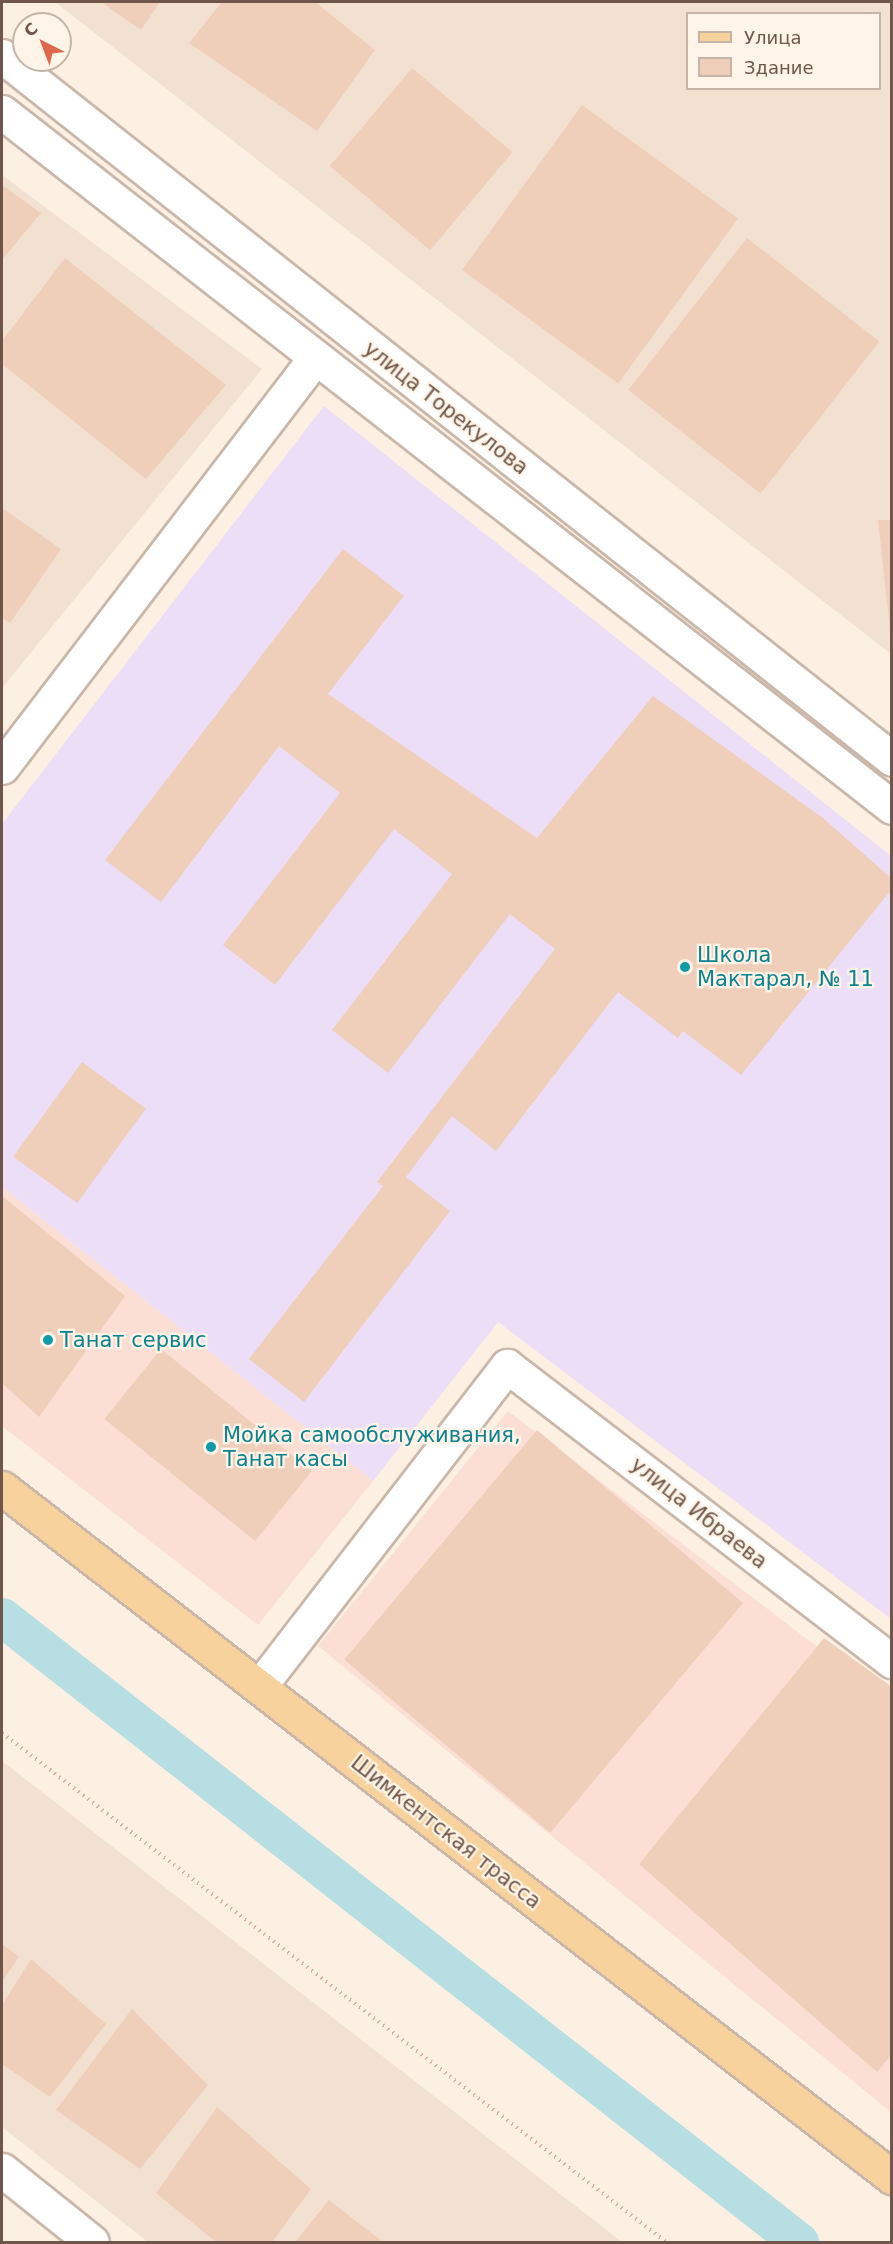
<!DOCTYPE html>
<meta charset="utf-8">
<style>
body{margin:0}
#map{position:relative;width:893px;height:2244px;overflow:hidden;background:#fbf0e1;font-family:"DejaVu Sans",sans-serif}
div>[style]{position:absolute}
[style*='--x']{left:calc(var(--x)*1px);top:calc(var(--y)*1px);width:calc(var(--w)*1px);rotate:calc(var(--a)*1deg)}
.residential>*{inset:0;background:#f2e1d0}
.commercial>*{inset:0;background:#fbdfd5}
.education>*{inset:0;background:#eddef7}
.canal>*{height:39px;margin:-19.5px;padding:0 19.5px;transform-origin:19.5px;border-radius:19.5px;background:#b7dee3}
.building>*{inset:0;background:#efceba;transform-origin:0 0}
.path>*{height:4px;margin-top:-2px;transform-origin:0;background:repeating-linear-gradient(90deg,#d3b19e 0 1.5px,transparent 0 6px)}
.roads{filter:drop-shadow(2px 0 #cab7a9) drop-shadow(-2px 0 #cab7a9) drop-shadow(0 2px #cab7a9) drop-shadow(0 -2px #cab7a9)}
.street>*{height:33px;margin:-16.5px;padding:0 16.5px;transform-origin:16.5px;border-radius:16.5px;background:#fff}
.primary>*{height:33px;margin:-16.5px;padding:0 16.5px;transform-origin:16.5px;border-radius:16.5px;background:#f7d29c}
.dots>*{width:16px;height:16px;translate:-50% -50%;box-sizing:border-box;border:3px solid #fef4e7;border-radius:50%}
span{translate:-50% -50%;white-space:nowrap;text-align:center;line-height:1.15;-webkit-text-stroke:4.5px #fef4e7;paint-order:stroke}
.street-label{font-size:21px;color:#70564a}
.culture-label{font-size:21px;color:#0d838f}
.left{translate:0 -50%;text-align:left}
.frame{position:absolute;inset:0;border:3px solid #70564a;pointer-events:none}
.legend{position:absolute;left:686px;top:12px;width:195px;height:78px;box-sizing:border-box;background:#fef4e7;border:2px solid #c5b5a8;margin:0;padding:8px 10px;list-style:none;font-size:18px;color:#70564a}
.legend li{display:flex;align-items:center;gap:12px;height:30px}
.legend b{width:30px;border:2px solid #c5b5a8}
.north{position:absolute;left:12px;top:12px;width:60px;height:60px;box-sizing:border-box;background:#fef4e7;border:2px solid #c5b5a8;border-radius:50%;rotate:318deg;font-size:16px;font-weight:700;line-height:24px;text-align:center;color:#70564a}
.north::after{content:'';display:block;margin:auto;width:21px;height:27px;background:#df684c;clip-path:polygon(50% 0,100% 100%,50% 72%,0 100%)}
</style>
<div id="map">
<div class="residential">
<i style="clip-path:polygon(evenodd,55px 2px,891px 2px,891px 654px,55px 2px,688px 14px,880px 14px,880px 88px,688px 88px,688px 14px)"></i>
<i style="clip-path:polygon(2px 175px,262px 369px,2px 688px)"></i>
<i style="clip-path:polygon(2px 1761px,622px 2242px,148px 2242px,2px 2127px)"></i>
</div>
<div class="commercial">
<i style="clip-path:polygon(2px 1187px,373px 1481px,258px 1625px,2px 1426px)"></i>
<i style="clip-path:polygon(508px 1411px,891px 1703px,891px 2112px,318px 1646px)"></i>
</div>
<div class="education">
<i style="clip-path:polygon(324px 406px,891px 856px,891px 1619px,498px 1322px,373px 1481px,2px 1187px,2px 824px)"></i>
</div>
<div class="canal">
<i style="--x:2;--y:1617;--w:1013;--a:38.1"></i>
</div>
<div class="building">
<i style="clip-path:polygon(101px 2px,160px 2px,141px 30px)"></i>
<i style="clip-path:polygon(222px 2px,315px 2px,375px 50px,317px 131px,189px 43px)"></i>
<i style="left:412px;top:68px;width:131px;height:128px;rotate:40deg"></i>
<i style="left:582px;top:105px;width:193px;height:204px;rotate:36deg"></i>
<i style="clip-path:polygon(2px 185px,41px 213px,2px 260px)"></i>
<i style="left:747px;top:238px;width:168px;height:193px;rotate:38deg"></i>
<i style="clip-path:polygon(65px 258px,226px 385px,146px 479px,2px 364px,2px 341px)"></i>
<i style="clip-path:polygon(2px 508px,61px 549px,10px 623px,2px 618px)"></i>
<i style="clip-path:polygon(878px 520px,892px 520px,892px 629px,890px 629px)"></i>
<i style="clip-path:polygon(343px 549px,404px 596px,328px 694px,537px 838px,653px 696px,823px 818px,892px 879px,892px 889px,741px 1075px,683px 1031px,678px 1038px,618px 992px,496px 1151px,452px 1116px,406px 1177px,450px 1211px,304px 1402px,249px 1359px,383px 1186px,377px 1182px,555px 949px,510px 914px,388px 1073px,332px 1030px,452px 874px,394px 829px,275px 985px,223px 945px,340px 793px,279px 746px,161px 902px,105px 860px)"></i>
<i style="left:82px;top:1062px;width:79px;height:117px;rotate:36deg"></i>
<i style="clip-path:polygon(2px 1196px,125px 1296px,39px 1417px,2px 1383px)"></i>
<i style="left:161px;top:1349px;width:194px;height:90px;rotate:39deg"></i>
<i style="left:537px;top:1430px;width:269px;height:300px;rotate:40deg"></i>
<i style="clip-path:polygon(824px 1638px,892px 1687px,892px 2054px,877px 2072px,639px 1864px)"></i>
<i style="clip-path:polygon(2px 1944px,19px 1957px,2px 1982px)"></i>
<i style="clip-path:polygon(31px 1959px,106px 2024px,50px 2097px,2px 2064px,2px 2005px)"></i>
<i style="clip-path:polygon(132px 2009px,208px 2085px,140px 2169px,56px 2110px)"></i>
<i style="clip-path:polygon(217px 2107px,311px 2189px,272px 2242px,216px 2242px,156px 2193px)"></i>
<i style="clip-path:polygon(329px 2200px,383px 2242px,295px 2242px)"></i>
</div>
<div class="path">
<i style="--x:2;--y:1733;--w:837;--a:37.47"></i>
</div>
<div class="roads">
<div class="street">
<i style="--x:2;--y:56;--w:1134;--a:38.3"></i>
<i style="--x:2;--y:112;--w:1129;--a:37.99"></i>
<i style="--x:2;--y:767;--w:515;--a:-52.57"></i>
<i style="--x:259;--y:1687;--w:406;--a:-52.3"></i>
<i style="--x:507;--y:1366;--w:485;--a:37.5"></i>
<i style="--x:2;--y:2170;--w:115;--a:38.7"></i>
</div>
<div class="primary">
<i style="--x:2;--y:1488;--w:1126;--a:37.75"></i>
</div>
</div>
<div class="dots">
<i style="left:685px;top:967px;background:#0f9aa8"></i>
<i style="left:48px;top:1340px;background:#0f9aa8"></i>
<i style="left:211px;top:1447px;background:#0f9aa8"></i>
</div>
<div class="street-label">
<span style="left:446px;top:408px;rotate:38deg">улица Торекулова</span>
<span style="left:699px;top:1513px;rotate:38deg">улица Ибраева</span>
<span style="left:446px;top:1832px;rotate:38deg">Шимкентская трасса</span>
</div>
<div class="culture-label">
<span class="left" style="left:697px;top:967px">Школа<br>Мактарал, № 11</span>
<span class="left" style="left:60px;top:1340px">Танат сервис</span>
<span class="left" style="left:223px;top:1447px">Мойка самообслуживания,<br>Танат касы</span>
</div>
<div class="frame"></div>
<ul class="legend">
<li><b style="height:8px;background:#f7d29c"></b>Улица</li>
<li><b style="height:16px;background:#efceba"></b>Здание</li>
</ul>
<div class="north">С</div>
</div>
